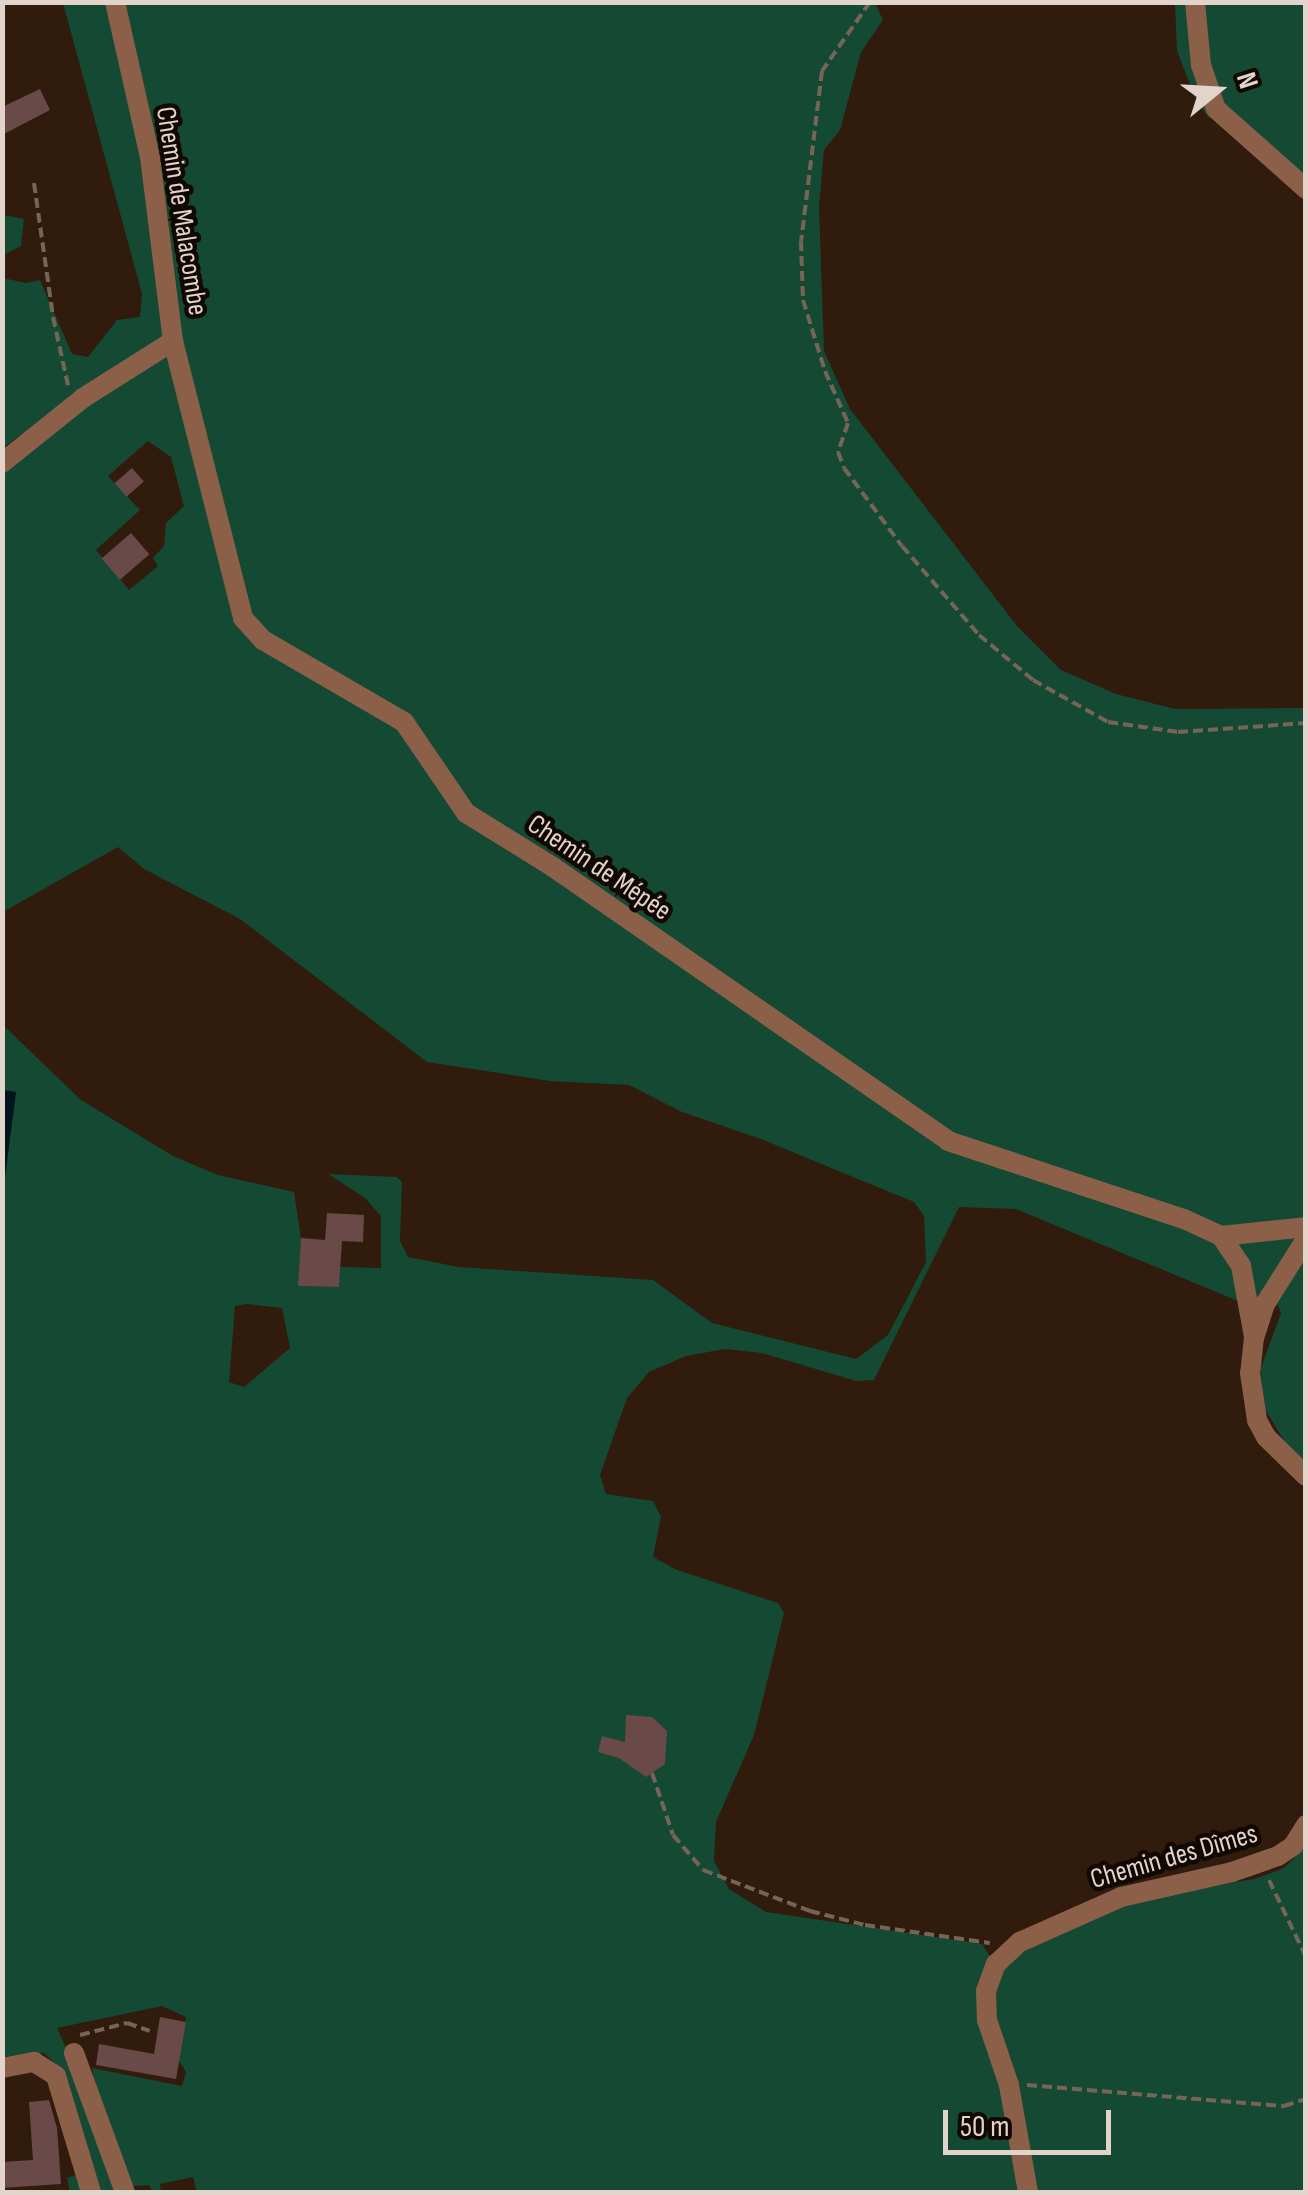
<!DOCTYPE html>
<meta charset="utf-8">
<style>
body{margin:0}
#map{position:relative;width:1308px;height:2195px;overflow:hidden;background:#301b0d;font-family:"Sofia Sans Condensed",sans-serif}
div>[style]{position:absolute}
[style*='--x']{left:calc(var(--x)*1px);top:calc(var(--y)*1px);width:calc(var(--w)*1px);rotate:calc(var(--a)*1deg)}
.green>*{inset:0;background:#144933}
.water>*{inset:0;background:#00141b}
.building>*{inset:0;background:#694a48;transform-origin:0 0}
.path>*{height:4px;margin-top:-2px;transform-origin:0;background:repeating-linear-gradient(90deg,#776458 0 10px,transparent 0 15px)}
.street>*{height:20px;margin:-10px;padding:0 10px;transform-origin:10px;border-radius:10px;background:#8c5f49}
span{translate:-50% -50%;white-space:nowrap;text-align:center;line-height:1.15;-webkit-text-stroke:9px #110804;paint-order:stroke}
.street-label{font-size:28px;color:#e3d4cb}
.frame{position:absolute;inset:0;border:5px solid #e3d4cb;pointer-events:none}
.north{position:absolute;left:1168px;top:40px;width:100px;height:100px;-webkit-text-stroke:8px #110804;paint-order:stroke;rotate:72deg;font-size:28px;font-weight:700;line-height:40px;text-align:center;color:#e3d4cb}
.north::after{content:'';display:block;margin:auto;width:35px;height:45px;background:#e3d4cb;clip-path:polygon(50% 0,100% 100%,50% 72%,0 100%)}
.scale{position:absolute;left:943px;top:2110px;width:168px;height:45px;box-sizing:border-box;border:5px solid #e3d4cb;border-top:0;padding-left:12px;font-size:30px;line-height:35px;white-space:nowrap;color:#e3d4cb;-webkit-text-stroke:8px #110804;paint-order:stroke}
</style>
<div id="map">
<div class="green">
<i style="clip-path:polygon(evenodd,63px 3px,875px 3px,883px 20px,861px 52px,840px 130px,824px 150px,819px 207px,824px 351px,850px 409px,1017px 626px,1061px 670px,1116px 694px,1175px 709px,1305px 708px,1305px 1462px,1289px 1449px,1262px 1404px,1261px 1368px,1281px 1313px,1278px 1305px,1238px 1301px,1016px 1209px,959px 1207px,874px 1380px,856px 1381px,762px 1353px,725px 1349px,686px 1356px,649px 1372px,627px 1398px,600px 1475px,606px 1494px,653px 1501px,661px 1517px,653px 1557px,677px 1570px,778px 1603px,784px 1613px,754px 1735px,716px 1822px,714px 1861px,729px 1889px,766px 1912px,982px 1944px,993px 1961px,1006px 1966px,1044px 1936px,1103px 1910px,1175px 1892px,1254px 1879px,1284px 1868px,1305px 1847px,1305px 2192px,197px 2192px,193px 2177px,160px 2184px,161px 2192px,153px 2192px,149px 2185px,134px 2186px,127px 2181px,97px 2098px,92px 2068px,182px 2086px,186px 2072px,179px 2061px,186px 2017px,162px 2006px,57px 2028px,76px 2069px,121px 2192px,70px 2192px,67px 2178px,92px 2169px,63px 2071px,44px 2053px,3px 2057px,3px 1025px,81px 1100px,173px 1156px,218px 1175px,294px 1192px,301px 1238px,299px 1286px,339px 1287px,340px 1267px,381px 1268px,381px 1216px,365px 1198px,328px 1174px,397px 1177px,402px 1182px,400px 1241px,408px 1257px,459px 1267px,653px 1280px,712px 1323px,856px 1359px,888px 1335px,926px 1262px,924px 1216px,914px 1202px,761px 1139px,682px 1112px,629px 1085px,550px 1081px,427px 1062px,240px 919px,144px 869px,118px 847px,3px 912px,2px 461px,56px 409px,3px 448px,3px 278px,26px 283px,40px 280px,72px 354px,88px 357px,117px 320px,140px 317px,142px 294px,63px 3px,148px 441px,171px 457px,184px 506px,166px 523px,164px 546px,153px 558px,158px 566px,129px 590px,96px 550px,140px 510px,108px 476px,148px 441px,63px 3px,246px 1304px,282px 1308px,290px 1348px,244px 1387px,229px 1382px,235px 1306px,246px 1304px)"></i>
<i style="clip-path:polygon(1175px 3px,1305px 3px,1305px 177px,1220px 100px,1209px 118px,1197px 102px,1177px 51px)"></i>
<i style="clip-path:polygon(3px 215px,24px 219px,21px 246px,3px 255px)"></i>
</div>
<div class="water">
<i style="clip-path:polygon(3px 1090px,16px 1092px,3px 1193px,2px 1090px)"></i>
</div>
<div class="building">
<i style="clip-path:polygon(40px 89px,50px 110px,2px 135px,2px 107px)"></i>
<i style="left:132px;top:468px;width:18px;height:23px;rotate:49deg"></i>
<i style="left:131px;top:533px;width:28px;height:39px;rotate:49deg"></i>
<i style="clip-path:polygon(327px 1213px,364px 1215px,363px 1242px,342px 1241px,339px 1287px,298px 1286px,301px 1238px,325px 1240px)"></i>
<i style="clip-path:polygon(626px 1715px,652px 1717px,667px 1731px,665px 1764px,646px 1777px,619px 1758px,598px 1752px,602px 1736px,625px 1742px)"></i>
<i style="clip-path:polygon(160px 2017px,186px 2022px,176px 2079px,96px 2065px,99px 2044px,154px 2054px)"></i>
<i style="clip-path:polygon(49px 2100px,57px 2128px,61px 2184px,2px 2188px,2px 2162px,33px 2160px,29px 2102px)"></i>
</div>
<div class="path">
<i style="--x:870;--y:2;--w:84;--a:124.8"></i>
<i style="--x:822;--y:71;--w:171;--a:97"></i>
<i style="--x:801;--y:241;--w:59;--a:88.1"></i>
<i style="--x:803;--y:300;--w:74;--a:72.8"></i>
<i style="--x:825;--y:371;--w:57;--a:66.1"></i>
<i style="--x:848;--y:423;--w:31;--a:109"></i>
<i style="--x:838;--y:452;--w:17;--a:69"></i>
<i style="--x:844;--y:468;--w:97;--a:53.4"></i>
<i style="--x:902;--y:546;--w:118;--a:49.1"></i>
<i style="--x:979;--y:635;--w:70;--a:39.8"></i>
<i style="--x:1033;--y:680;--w:86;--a:29.2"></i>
<i style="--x:1108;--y:722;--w:71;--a:8.1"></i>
<i style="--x:1178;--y:732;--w:128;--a:-4"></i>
<i style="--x:34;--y:183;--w:135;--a:81.9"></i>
<i style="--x:53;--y:317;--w:70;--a:77.6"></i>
<i style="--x:652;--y:1773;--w:65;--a:71.3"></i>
<i style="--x:673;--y:1835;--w:46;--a:49.4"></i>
<i style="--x:703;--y:1870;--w:115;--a:21"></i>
<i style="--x:810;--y:1911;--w:57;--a:14.3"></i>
<i style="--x:865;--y:1925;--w:126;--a:8.2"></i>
<i style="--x:1269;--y:1880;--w:85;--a:64.3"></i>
<i style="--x:80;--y:2035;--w:49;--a:-14.3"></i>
<i style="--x:127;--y:2023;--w:24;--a:19"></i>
<i style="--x:1027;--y:2085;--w:258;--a:4.7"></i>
<i style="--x:1284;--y:2106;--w:23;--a:-18"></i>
</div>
<div class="street">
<i style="--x:115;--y:2;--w:159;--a:77.3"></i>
<i style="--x:150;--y:157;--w:185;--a:82.9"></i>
<i style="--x:173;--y:341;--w:286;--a:75.8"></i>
<i style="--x:243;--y:618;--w:30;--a:48"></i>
<i style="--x:263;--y:640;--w:163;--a:30.2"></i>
<i style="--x:404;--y:722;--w:110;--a:55.7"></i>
<i style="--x:466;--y:813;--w:102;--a:31.8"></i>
<i style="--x:553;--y:867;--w:481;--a:34.7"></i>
<i style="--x:948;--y:1141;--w:249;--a:18.3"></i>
<i style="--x:1184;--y:1219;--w:41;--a:24.7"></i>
<i style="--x:1221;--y:1236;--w:36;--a:56"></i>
<i style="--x:1241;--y:1266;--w:72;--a:79.6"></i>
<i style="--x:1195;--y:2;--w:63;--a:84.6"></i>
<i style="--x:1201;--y:65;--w:46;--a:71.2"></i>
<i style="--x:1216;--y:109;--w:120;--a:41.6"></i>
<i style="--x:2;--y:463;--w:104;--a:-38.7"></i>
<i style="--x:83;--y:398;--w:107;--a:-32.3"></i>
<i style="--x:1221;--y:1236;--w:85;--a:-6"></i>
<i style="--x:1306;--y:1239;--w:77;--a:122.2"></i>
<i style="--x:1265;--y:1304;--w:35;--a:108"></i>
<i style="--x:1254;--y:1337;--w:36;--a:96"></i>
<i style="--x:1250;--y:1373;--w:48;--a:81.5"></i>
<i style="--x:1257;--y:1420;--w:19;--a:62"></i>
<i style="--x:1266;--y:1437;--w:56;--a:44.3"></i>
<i style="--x:74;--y:2053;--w:148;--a:69.9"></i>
<i style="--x:2;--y:2068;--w:33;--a:-11"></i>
<i style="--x:34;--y:2062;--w:26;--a:32"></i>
<i style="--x:56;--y:2076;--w:121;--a:73.2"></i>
<i style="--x:1028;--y:2192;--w:109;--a:-100.1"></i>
<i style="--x:1009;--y:2085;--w:69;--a:-108.7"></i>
<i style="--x:987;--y:2020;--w:29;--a:-92"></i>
<i style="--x:986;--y:1991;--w:29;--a:-70"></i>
<i style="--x:996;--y:1964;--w:33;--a:-43"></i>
<i style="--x:1020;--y:1942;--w:111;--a:-24"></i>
<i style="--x:1121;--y:1897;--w:114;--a:-12.7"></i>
<i style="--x:1232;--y:1872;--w:49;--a:-19.2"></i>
<i style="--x:1278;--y:1856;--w:18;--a:-34"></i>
<i style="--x:1293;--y:1846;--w:25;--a:-58"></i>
</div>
<div class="street-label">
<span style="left:181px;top:211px;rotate:81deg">Chemin de Malacombe</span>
<span style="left:599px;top:868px;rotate:34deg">Chemin de Mépée</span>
<span style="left:1174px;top:1857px;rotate:-16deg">Chemin des Dîmes</span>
</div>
<div class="frame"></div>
<div class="north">N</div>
<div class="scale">50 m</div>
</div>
